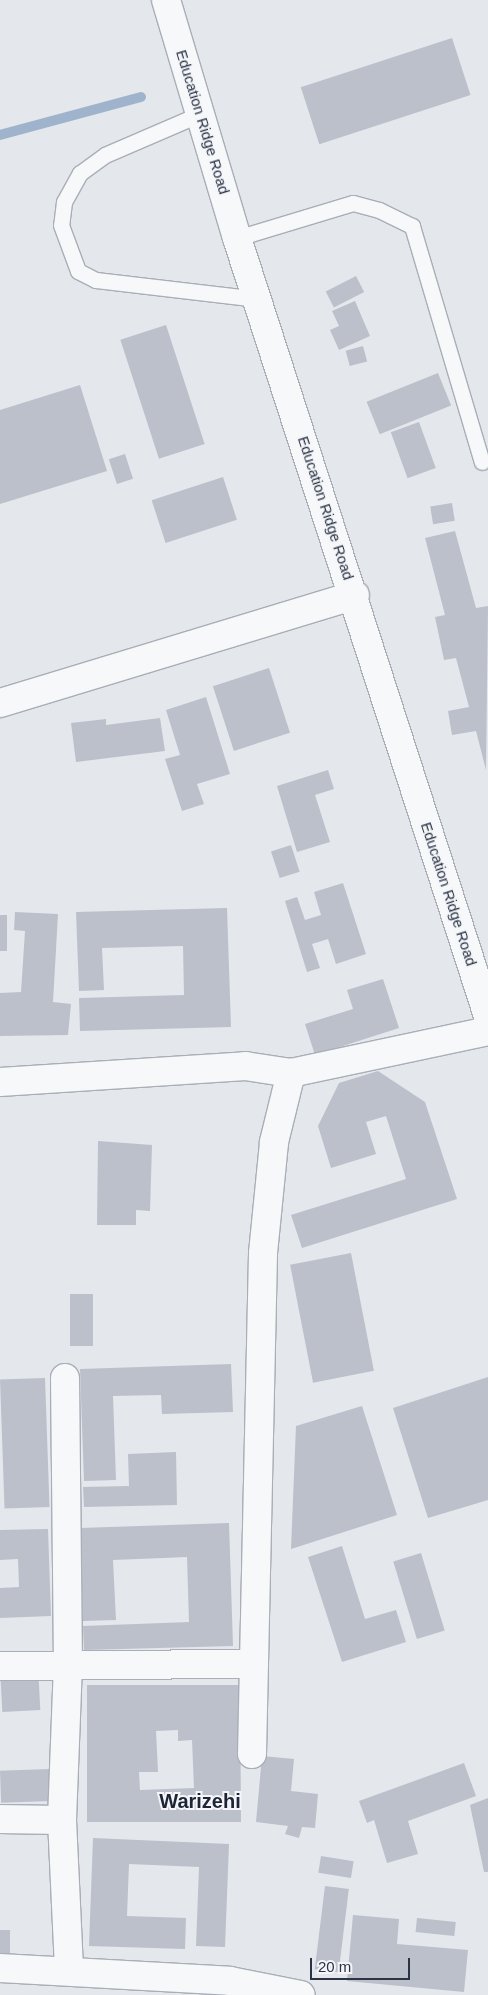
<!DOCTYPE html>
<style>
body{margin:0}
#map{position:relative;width:488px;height:1995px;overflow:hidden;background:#e4e7ec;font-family:Helvetica,sans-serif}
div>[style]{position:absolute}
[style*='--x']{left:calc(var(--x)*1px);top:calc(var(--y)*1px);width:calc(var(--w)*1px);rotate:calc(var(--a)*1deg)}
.stream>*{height:10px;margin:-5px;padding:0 5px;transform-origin:5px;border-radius:5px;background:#9fb4cc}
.building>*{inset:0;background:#bbc0ca;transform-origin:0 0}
.roads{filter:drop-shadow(1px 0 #a9aeb7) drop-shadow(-1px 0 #a9aeb7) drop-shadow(0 1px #a9aeb7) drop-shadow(0 -1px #a9aeb7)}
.service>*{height:15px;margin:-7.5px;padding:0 7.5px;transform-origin:7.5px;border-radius:7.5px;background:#f7f8fa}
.minor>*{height:28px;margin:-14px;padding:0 14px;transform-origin:14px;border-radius:14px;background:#f7f8fa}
.tertiary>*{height:28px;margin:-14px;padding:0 14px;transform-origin:14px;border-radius:14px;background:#f7f8fa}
span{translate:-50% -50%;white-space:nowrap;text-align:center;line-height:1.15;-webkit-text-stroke:4px #f4f6f9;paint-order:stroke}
.street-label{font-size:15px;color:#2b3445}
.district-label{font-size:20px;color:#1d2536;font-weight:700}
.scale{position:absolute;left:310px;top:1958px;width:100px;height:22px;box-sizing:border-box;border:2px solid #2b3445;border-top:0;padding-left:6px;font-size:15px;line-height:18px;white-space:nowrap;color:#2b3445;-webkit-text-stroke:4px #f4f6f9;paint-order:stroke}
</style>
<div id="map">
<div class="stream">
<i style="--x:0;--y:135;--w:146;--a:-15.1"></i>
</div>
<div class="building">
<i style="left:452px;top:38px;width:60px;height:159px;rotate:72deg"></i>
<i style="left:356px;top:276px;width:18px;height:34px;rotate:63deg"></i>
<i style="clip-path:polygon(355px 301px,370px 336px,339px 350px,330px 330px,339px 326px,332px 311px)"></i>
<i style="left:166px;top:325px;width:125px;height:48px;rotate:72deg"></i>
<i style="left:363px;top:346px;width:16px;height:18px;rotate:75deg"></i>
<i style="left:438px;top:373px;width:35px;height:77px;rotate:68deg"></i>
<i style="clip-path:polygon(80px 385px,107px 471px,0 504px,0 410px)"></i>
<i style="left:419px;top:422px;width:49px;height:30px;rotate:70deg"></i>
<i style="left:125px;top:454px;width:26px;height:17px;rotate:72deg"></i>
<i style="left:223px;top:477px;width:45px;height:75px;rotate:72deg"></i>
<i style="left:452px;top:503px;width:18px;height:22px;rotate:81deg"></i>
<i style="clip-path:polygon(455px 531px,476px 608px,488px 606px,486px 770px,476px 731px,452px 735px,448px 711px,469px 707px,456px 658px,444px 660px,435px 617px,445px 615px,425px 538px)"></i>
<i style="left:269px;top:668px;width:68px;height:59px;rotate:72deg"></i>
<i style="clip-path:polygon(206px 697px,230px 774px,197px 784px,204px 804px,182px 811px,165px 759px,180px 755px,166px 710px)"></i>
<i style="clip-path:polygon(160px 718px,165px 751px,76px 762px,71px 723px,106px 719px,106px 725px)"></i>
<i style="clip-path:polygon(328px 770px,334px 789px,315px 795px,330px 842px,297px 852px,277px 786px)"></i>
<i style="left:291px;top:845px;width:28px;height:21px;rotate:72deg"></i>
<i style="clip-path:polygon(343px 883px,366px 954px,336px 964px,328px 939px,312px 944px,320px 968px,307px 972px,285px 901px,297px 897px,305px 920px,321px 915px,314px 892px)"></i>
<i style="clip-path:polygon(227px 908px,231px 1027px,80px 1031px,79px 998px,184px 995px,183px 946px,102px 948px,104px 990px,79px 991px,76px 912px)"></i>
<i style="clip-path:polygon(15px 912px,58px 914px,53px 1002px,71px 1004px,68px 1035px,0 1036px,0 993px,21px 992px,25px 931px,14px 930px)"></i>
<i style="left:0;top:915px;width:7px;height:36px"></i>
<i style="clip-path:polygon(383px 979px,399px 1028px,315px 1055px,305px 1024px,353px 1009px,347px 990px)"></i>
<i style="clip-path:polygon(378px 1071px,425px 1102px,457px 1199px,302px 1248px,291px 1215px,406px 1179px,386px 1116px,366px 1122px,376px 1154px,331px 1168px,318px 1126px,339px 1083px)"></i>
<i style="clip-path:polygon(98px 1141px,152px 1145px,150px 1211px,136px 1210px,136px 1225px,97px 1225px)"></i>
<i style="left:351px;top:1253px;width:120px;height:62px;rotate:79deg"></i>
<i style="left:70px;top:1294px;width:23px;height:52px"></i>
<i style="clip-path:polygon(231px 1364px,233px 1412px,162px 1414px,161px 1395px,113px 1396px,116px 1480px,84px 1481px,80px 1369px)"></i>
<i style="clip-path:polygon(488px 1377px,488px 1500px,428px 1518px,393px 1408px)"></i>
<i style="left:45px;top:1378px;width:129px;height:45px;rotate:88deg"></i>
<i style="clip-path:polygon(362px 1406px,397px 1515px,291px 1549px,296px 1426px)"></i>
<i style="clip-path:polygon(176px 1452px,177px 1505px,84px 1507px,83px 1487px,129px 1486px,128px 1454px)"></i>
<i style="clip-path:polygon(229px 1523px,233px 1646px,84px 1650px,83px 1626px,189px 1622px,187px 1557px,113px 1560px,116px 1620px,83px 1621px,80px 1528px)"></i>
<i style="clip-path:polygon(48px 1529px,51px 1616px,0 1618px,0 1588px,19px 1587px,18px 1559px,0 1560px,0 1530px)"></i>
<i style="clip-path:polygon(342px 1546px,365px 1619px,396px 1610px,406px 1642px,342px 1662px,308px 1557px)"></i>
<i style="left:421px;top:1553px;width:81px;height:29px;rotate:73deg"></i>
<i style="left:38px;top:1666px;width:44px;height:38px;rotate:87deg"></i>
<i style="clip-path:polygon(evenodd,87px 1685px,240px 1685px,241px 1822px,87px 1822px,87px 1685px,178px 1730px,178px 1741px,192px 1740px,194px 1788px,140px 1790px,139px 1772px,158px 1772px,156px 1731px,178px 1730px)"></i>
<i style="clip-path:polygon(262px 1756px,294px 1759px,291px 1791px,318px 1794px,315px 1828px,302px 1827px,299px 1838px,285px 1834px,288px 1826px,256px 1822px)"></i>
<i style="clip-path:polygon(464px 1763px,476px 1796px,408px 1821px,418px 1854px,387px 1863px,374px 1820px,367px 1823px,359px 1801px)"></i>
<i style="left:49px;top:1769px;width:32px;height:49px;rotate:88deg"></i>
<i style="clip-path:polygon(488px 1798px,488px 1872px,484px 1872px,470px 1805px)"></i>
<i style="clip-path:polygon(93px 1838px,229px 1844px,225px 1947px,196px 1946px,199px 1867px,129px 1864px,127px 1916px,186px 1918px,185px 1949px,89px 1946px)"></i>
<i style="left:321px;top:1856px;width:33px;height:17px;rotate:9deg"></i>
<i style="left:325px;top:1886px;width:24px;height:84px;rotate:7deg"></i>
<i style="clip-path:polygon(353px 1915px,399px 1919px,397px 1944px,468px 1950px,464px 1992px,347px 1981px)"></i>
<i style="left:417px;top:1918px;width:39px;height:14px;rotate:6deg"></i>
<i style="left:0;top:1930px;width:10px;height:33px"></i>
</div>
<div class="roads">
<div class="service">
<i style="--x:200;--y:114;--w:103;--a:156.7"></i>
<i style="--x:105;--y:155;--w:31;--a:144"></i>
<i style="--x:80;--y:173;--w:33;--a:119"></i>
<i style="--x:64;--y:202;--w:23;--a:97"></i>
<i style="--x:61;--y:225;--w:49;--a:69.7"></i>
<i style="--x:78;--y:271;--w:20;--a:27"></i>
<i style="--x:96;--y:280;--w:163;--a:6.7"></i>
<i style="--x:237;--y:238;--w:121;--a:-16.8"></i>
<i style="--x:353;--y:203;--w:27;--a:15"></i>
<i style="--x:379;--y:210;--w:37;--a:26"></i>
<i style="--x:412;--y:226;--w:246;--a:73.5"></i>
</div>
<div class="minor">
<i style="--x:0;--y:703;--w:371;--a:-16.9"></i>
<i style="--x:0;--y:1082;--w:246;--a:-3.7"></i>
<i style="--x:245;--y:1066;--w:47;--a:8.7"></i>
<i style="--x:65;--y:1378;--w:286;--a:89.4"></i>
<i style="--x:68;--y:1664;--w:156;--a:92.2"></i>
<i style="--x:62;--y:1820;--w:151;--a:87.3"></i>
<i style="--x:0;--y:1666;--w:254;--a:-0.5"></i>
<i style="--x:252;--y:1754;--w:501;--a:-88.74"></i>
<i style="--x:263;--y:1253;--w:112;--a:-84.3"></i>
<i style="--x:274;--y:1142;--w:71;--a:-76.2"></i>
<i style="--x:291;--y:1073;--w:201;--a:-12"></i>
<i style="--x:0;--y:1819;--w:62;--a:0.9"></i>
<i style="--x:0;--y:1968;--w:230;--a:3.2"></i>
<i style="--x:230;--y:1981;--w:72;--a:11.2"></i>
</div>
<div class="tertiary">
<i style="--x:166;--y:0;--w:248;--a:73.4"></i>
<i style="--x:237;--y:238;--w:817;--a:72.12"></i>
</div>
</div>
<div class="street-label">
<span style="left:203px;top:122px;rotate:73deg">Education Ridge Road</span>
<span style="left:326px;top:508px;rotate:72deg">Education Ridge Road</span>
<span style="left:449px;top:894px;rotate:72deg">Education Ridge Road</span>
</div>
<div class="district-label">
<span style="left:200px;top:1801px">Warizehi</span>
</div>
<div class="scale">20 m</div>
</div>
